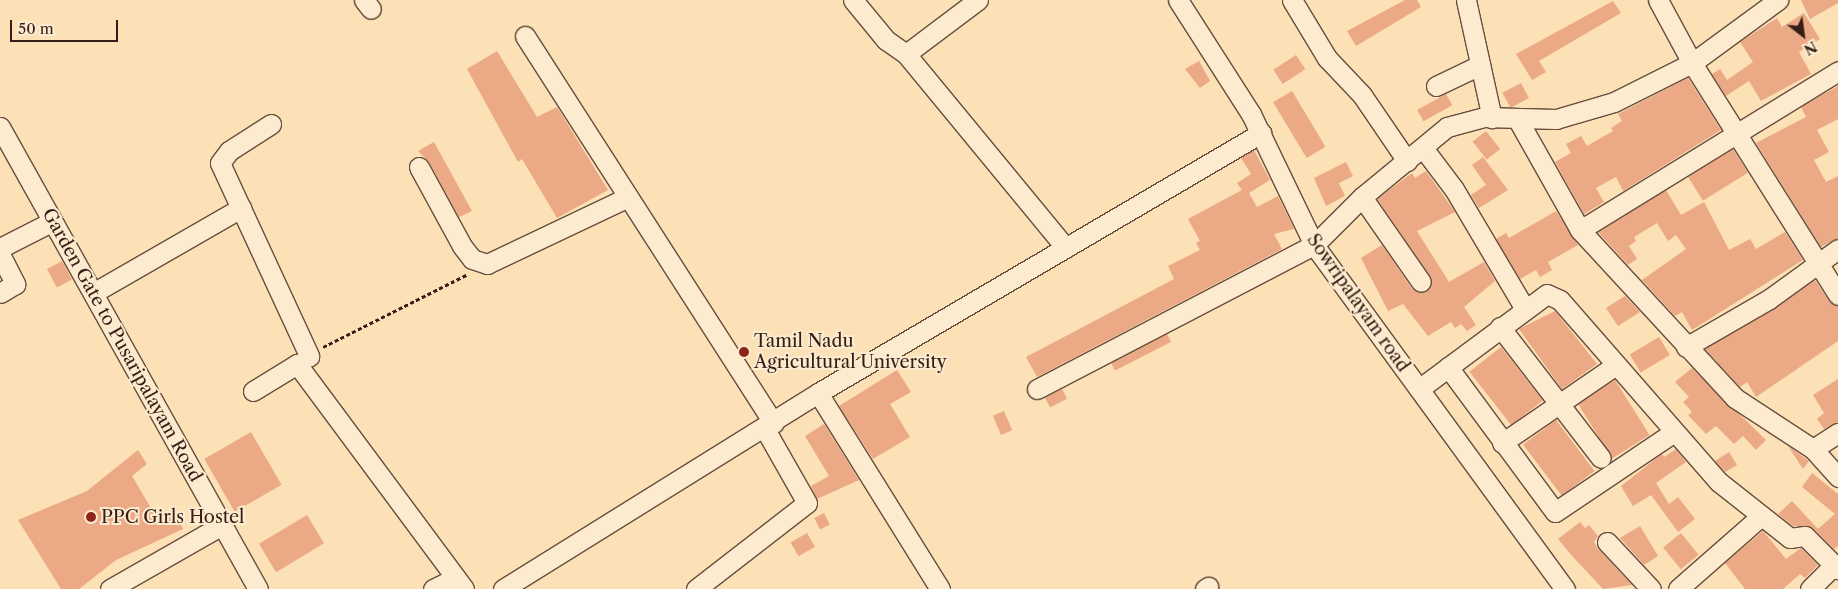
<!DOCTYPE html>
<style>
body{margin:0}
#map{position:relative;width:1838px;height:589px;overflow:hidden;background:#fce0b6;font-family:"Libre Caslon Text",serif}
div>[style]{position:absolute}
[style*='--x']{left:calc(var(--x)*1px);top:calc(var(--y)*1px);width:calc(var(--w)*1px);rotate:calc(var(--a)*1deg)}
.building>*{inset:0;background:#eba985;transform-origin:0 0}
.path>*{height:2.5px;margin-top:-1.25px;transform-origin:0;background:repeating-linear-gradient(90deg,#351e15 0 4px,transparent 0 6.5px)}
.roads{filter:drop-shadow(1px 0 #674e3d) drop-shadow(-1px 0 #674e3d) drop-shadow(0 1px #674e3d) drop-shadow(0 -1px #674e3d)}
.minor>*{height:19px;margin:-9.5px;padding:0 9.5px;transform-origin:9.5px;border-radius:9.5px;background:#fdebd0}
.dots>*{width:14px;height:14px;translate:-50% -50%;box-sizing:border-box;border:2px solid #fdebd0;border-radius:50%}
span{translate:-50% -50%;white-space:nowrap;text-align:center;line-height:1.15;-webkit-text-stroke:4px #fdebd0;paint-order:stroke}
.street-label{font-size:18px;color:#351e15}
.poi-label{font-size:18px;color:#351e15}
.left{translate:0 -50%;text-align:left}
.north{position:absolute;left:1778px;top:10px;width:50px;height:50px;-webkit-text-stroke:4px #fdebd0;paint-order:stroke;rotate:150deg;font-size:14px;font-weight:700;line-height:20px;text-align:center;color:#351e15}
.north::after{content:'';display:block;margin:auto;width:18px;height:22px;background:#351e15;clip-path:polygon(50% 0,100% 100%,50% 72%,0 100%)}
.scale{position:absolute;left:10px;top:20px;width:108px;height:22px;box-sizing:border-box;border:2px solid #351e15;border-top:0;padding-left:6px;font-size:15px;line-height:18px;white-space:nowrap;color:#351e15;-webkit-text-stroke:4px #fdebd0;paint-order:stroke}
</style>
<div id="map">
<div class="building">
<i style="clip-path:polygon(1405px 0,1417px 0,1421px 7px,1356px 46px,1347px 31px)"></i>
<i style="clip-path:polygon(1801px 0,1838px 0,1838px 3px,1810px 19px)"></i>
<i style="clip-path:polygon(1613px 1px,1621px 13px,1539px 61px,1546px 72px,1532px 80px,1516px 54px)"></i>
<i style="clip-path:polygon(1804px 13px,1820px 39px,1799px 52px,1811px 74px,1761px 101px,1749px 81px,1726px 96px,1712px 74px,1720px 69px,1727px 80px,1753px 62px,1740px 42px,1777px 18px,1782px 27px)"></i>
<i style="clip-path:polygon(497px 51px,537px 117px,557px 107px,608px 190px,557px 218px,522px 159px,518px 162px,467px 69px)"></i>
<i style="left:1296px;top:55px;width:17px;height:27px;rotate:57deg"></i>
<i style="clip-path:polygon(1199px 61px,1210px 81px,1200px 88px,1185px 69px)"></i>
<i style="clip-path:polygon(1688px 78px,1721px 130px,1623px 191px,1616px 177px,1596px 188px,1604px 202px,1584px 214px,1555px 162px,1571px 153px,1566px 144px,1581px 136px,1587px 146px,1613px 131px,1611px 128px,1622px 121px,1618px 114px)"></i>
<i style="left:1521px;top:83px;width:17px;height:21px;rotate:62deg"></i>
<i style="clip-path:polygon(1838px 86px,1838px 119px,1817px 130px,1829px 152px,1814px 160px,1826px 182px,1838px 176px,1838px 238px,1821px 247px,1756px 143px,1806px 117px,1801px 107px)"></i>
<i style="left:1292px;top:91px;width:65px;height:22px;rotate:59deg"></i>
<i style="left:1446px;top:94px;width:13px;height:33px;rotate:61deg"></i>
<i style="left:1486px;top:131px;width:23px;height:17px;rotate:52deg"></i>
<i style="clip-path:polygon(434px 142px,472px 211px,459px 217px,429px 162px,418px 151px)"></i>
<i style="left:1733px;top:149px;width:28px;height:53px;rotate:58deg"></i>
<i style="clip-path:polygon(1254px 150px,1270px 180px,1249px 193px,1257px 207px,1278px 196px,1294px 229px,1274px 234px,1282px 249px,1037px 377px,1026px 357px,1174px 279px,1168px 266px,1200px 250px,1196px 243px,1200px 241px,1188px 219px,1242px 190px,1237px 183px,1251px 174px,1241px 158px)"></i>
<i style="clip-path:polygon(1483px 157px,1508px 190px,1479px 208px,1471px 195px,1486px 185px,1472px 165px)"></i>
<i style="clip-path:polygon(1346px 162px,1353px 176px,1339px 183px,1345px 196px,1326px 206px,1314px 178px)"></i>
<i style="clip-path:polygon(1426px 171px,1455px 212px,1417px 231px,1449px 282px,1484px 262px,1495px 281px,1464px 307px,1476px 325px,1467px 331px,1461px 324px,1455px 328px,1451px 322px,1428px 336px,1403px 304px,1388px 311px,1361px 258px,1382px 245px,1412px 289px,1422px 293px,1431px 287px,1430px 276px,1377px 199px,1412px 173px,1415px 178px)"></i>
<i style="clip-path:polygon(1666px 190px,1681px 215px,1704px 202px,1729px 250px,1750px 239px,1756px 249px,1785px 232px,1803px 260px,1692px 330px,1682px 312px,1675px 316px,1642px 280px,1686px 249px,1676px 235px,1668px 241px,1657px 223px,1634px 237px,1636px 241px,1629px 246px,1637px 259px,1628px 265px,1598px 232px)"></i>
<i style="clip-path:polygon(1556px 211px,1578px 245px,1548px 262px,1552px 270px,1540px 277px,1536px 270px,1520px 279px,1496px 239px,1506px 233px,1509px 238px)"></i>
<i style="left:62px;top:261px;width:21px;height:17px;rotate:62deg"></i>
<i style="clip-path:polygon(1815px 280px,1829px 301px,1838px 306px,1838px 341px,1756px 397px,1747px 382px,1740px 387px,1705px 349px)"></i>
<i style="clip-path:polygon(1625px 296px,1640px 312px,1618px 326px,1606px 308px)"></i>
<i style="clip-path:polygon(1555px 311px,1597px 364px,1562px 389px,1519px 329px)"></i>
<i style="left:1167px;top:334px;width:9px;height:63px;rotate:63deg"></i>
<i style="left:1659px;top:337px;width:21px;height:34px;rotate:59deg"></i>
<i style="left:1501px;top:347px;width:68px;height:40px;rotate:52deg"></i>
<i style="clip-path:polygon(1692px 368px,1766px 440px,1756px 450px,1743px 436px,1734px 444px,1716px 426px,1706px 434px,1688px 415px,1692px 412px,1683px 402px,1689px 397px,1675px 382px)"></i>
<i style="clip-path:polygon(897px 370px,911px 392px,890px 404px,910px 437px,873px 459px,839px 406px)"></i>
<i style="clip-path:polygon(1838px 379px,1838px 422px,1824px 429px,1817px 419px,1824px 413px,1813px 395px)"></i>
<i style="left:1615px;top:380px;width:65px;height:44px;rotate:58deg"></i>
<i style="left:1062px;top:389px;width:11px;height:19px;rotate:63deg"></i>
<i style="left:1004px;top:411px;width:21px;height:12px;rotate:67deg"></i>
<i style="left:1556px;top:420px;width:64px;height:41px;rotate:53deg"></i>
<i style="clip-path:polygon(824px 424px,859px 480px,817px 499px,811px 486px,829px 476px,805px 436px)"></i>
<i style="left:251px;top:432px;width:61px;height:54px;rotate:60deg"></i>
<i style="clip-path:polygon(1788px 446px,1809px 461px,1803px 469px)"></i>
<i style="clip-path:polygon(1676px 449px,1686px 462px,1656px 483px,1669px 504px,1678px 497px,1695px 519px,1678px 532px,1651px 495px,1633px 506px,1621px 486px,1662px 454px,1664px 457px)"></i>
<i style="clip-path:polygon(138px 450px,147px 464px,132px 476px,158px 520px,176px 514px,183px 529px,116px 560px,79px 589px,61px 589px,18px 520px,87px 491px)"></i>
<i style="clip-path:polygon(1729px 452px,1737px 465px,1725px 472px,1715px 461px)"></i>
<i style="clip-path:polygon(1812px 473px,1838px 494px,1838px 546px,1834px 549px,1813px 528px,1793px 526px,1778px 514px,1792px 501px,1818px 529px,1835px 514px,1802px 487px)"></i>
<i style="left:824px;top:513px;width:13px;height:11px;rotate:63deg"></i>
<i style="left:307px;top:515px;width:33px;height:56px;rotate:59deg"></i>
<i style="clip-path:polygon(1580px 522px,1585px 528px,1589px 525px,1598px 536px,1594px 542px,1598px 549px,1632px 585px,1603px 589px,1574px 558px,1558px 539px)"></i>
<i style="clip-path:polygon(1640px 526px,1658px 556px,1644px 565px,1620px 538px)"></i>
<i style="clip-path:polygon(1763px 531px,1786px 559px,1801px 548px,1818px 565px,1805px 578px,1800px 574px,1783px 589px,1745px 589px,1725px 563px)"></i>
<i style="left:807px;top:533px;width:16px;height:19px;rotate:60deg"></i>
<i style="left:1681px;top:533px;width:28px;height:23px;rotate:51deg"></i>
</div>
<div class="path">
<i style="--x:323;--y:347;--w:162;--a:-26.7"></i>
</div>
<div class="roads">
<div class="minor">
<i style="--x:364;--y:0;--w:11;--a:52"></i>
<i style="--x:853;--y:0;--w:52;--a:50.5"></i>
<i style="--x:886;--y:40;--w:24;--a:35"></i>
<i style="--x:906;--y:54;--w:251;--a:50.5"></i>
<i style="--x:1178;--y:0;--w:135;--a:57.4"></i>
<i style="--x:1251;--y:114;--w:145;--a:64.3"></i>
<i style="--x:1314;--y:245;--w:426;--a:53.9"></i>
<i style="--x:1292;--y:0;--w:68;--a:58.9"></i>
<i style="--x:1327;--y:58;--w:51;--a:46.6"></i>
<i style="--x:1362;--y:95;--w:80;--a:55.7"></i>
<i style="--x:1466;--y:0;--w:121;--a:77.6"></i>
<i style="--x:1658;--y:0;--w:72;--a:61.6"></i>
<i style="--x:1692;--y:63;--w:274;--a:57.8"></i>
<i style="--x:525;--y:36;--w:460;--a:57.3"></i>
<i style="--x:906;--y:54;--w:90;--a:-36.9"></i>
<i style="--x:1436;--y:86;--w:49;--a:-25.5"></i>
<i style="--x:1518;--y:120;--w:126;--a:60.6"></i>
<i style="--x:1580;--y:230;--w:229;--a:47.3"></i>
<i style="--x:1735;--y:398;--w:93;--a:33.2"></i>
<i style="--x:1813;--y:449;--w:30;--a:-33"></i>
<i style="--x:271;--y:124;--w:50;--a:147.3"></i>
<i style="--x:229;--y:151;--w:15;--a:127"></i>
<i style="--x:220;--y:163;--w:213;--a:65.2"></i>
<i style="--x:0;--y:127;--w:529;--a:60.82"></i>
<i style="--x:1423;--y:148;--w:51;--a:52.9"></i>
<i style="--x:1454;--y:189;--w:139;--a:59.4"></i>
<i style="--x:419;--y:167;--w:90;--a:61.4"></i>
<i style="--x:462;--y:246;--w:16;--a:52"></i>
<i style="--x:472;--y:259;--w:16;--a:18"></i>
<i style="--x:487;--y:264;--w:156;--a:-25.4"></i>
<i style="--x:1362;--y:197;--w:103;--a:55.2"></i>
<i style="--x:1580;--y:230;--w:303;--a:-31.6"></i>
<i style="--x:0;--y:248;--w:59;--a:-27"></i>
<i style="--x:0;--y:254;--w:34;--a:63"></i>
<i style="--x:15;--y:284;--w:17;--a:149"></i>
<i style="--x:93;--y:293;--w:171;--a:-29.9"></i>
<i style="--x:1500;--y:327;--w:165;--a:52.4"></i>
<i style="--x:1686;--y:347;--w:96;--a:-30"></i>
<i style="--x:1769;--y:299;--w:85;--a:-35.9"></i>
<i style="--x:1448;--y:367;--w:180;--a:53.6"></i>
<i style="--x:1555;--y:512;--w:143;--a:-33.9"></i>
<i style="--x:1037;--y:389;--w:312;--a:-27.5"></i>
<i style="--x:1314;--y:245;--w:68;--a:-45"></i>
<i style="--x:1362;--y:197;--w:110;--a:-39.5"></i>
<i style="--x:1447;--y:127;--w:38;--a:-15"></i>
<i style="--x:1484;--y:117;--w:72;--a:1.6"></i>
<i style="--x:1556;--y:119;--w:60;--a:-16.3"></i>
<i style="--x:1614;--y:102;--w:87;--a:-26.6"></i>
<i style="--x:1692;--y:63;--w:107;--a:-36.2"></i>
<i style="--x:1419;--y:389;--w:159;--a:-36.6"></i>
<i style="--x:1547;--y:294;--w:14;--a:25"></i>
<i style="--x:1560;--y:300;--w:242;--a:48.9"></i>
<i style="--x:1719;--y:482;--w:90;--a:38.3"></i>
<i style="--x:1790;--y:538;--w:15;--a:-8"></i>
<i style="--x:1805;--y:536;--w:47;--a:45"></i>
<i style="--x:253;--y:391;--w:52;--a:-31.5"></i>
<i style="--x:297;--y:364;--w:280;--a:53.4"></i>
<i style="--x:818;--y:393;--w:231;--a:58.1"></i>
<i style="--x:1502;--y:443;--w:138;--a:-34.4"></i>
<i style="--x:1813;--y:449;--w:38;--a:48"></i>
<i style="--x:1607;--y:542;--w:64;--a:46.9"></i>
<i style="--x:110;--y:589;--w:129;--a:-29.7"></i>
<i style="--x:433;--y:589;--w:25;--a:-26"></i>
<i style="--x:503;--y:589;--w:371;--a:-31.9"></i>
<i style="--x:818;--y:393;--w:514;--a:-30.41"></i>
<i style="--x:696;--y:589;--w:140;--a:-37.8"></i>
<i style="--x:807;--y:503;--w:85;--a:-119.6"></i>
<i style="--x:1205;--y:589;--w:4;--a:-34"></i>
<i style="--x:1678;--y:589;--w:109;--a:-41.3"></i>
<i style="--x:1810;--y:589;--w:34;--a:-45"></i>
</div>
</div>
<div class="dots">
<i style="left:744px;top:352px;background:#8f2418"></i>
<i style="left:91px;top:517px;background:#8f2418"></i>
</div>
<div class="street-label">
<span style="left:1358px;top:303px;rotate:55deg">Sowripalayam road</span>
<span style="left:122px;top:345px;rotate:61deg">Garden Gate to Pusaripalayam Road</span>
</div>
<div class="poi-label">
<span class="left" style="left:754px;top:352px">Tamil Nadu<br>Agricultural University</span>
<span class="left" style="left:101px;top:517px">PPC Girls Hostel</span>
</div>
<div class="north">N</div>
<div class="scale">50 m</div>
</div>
